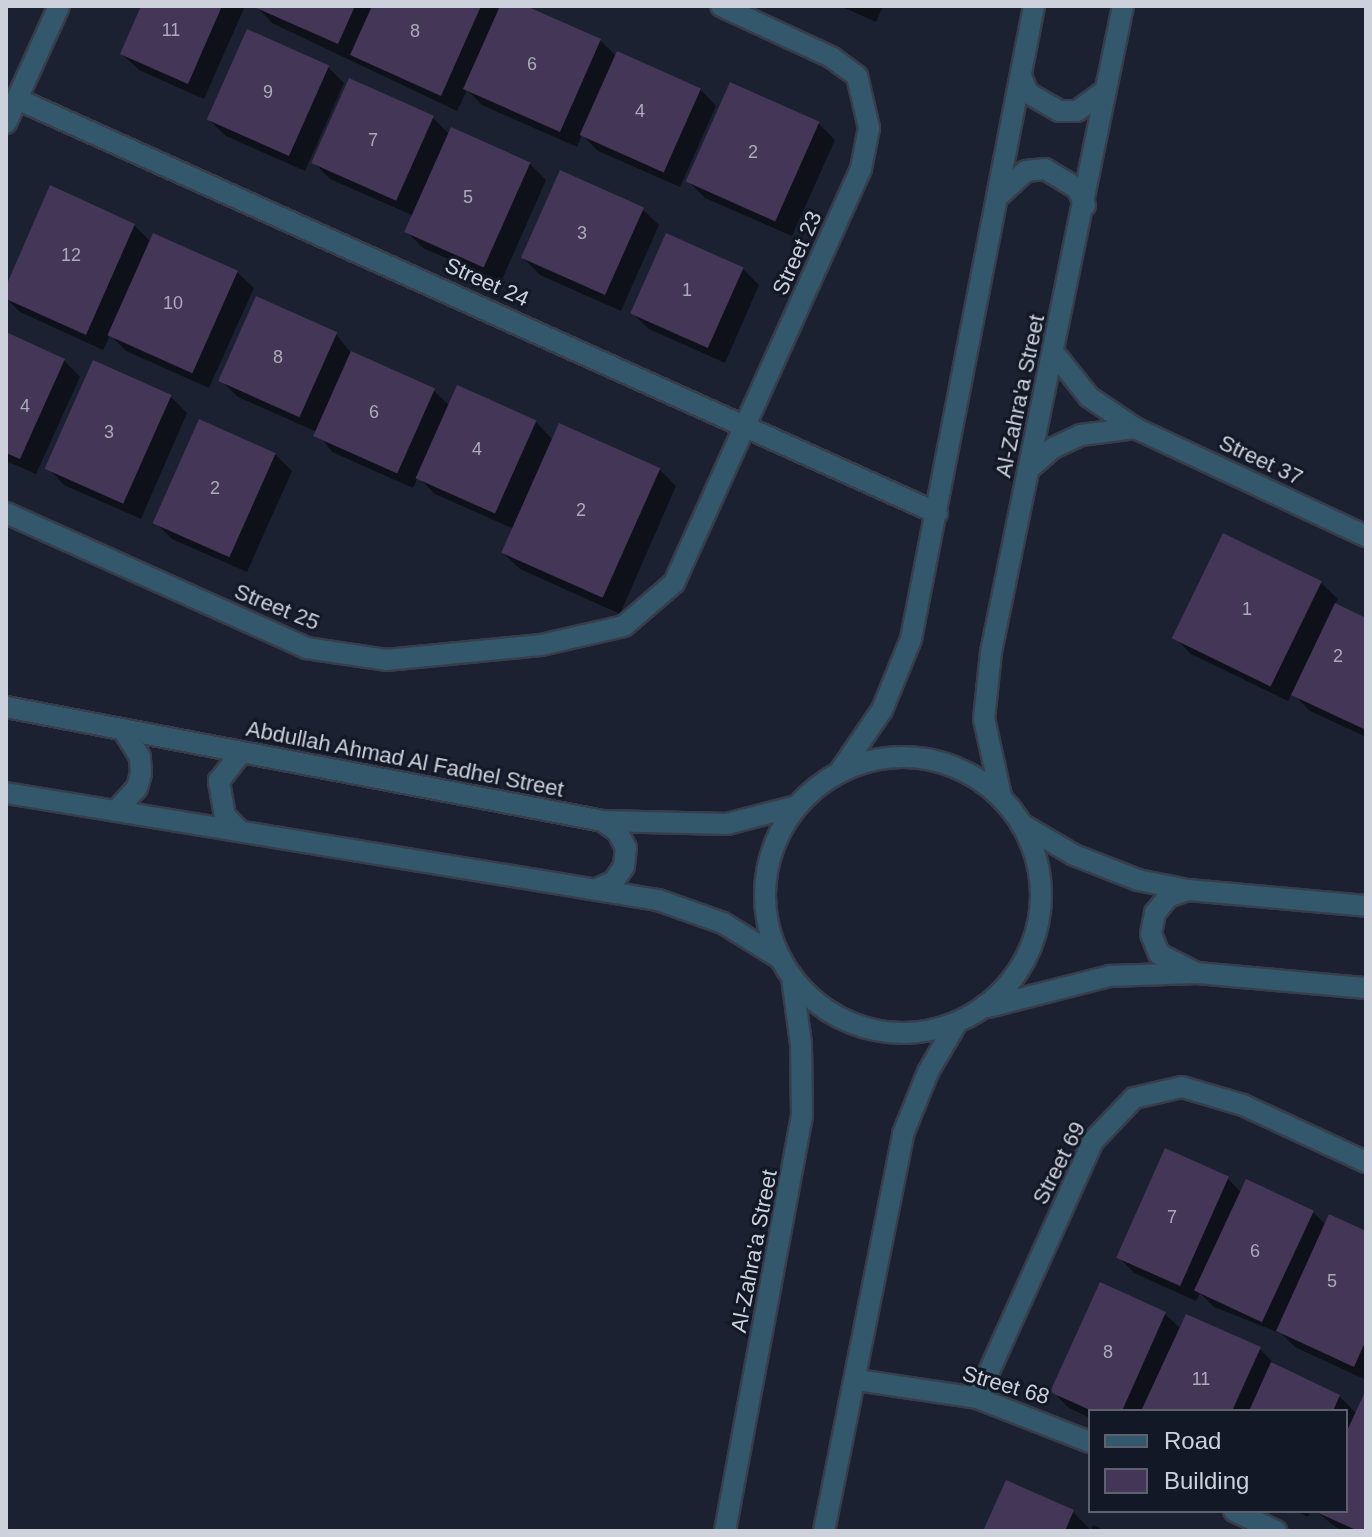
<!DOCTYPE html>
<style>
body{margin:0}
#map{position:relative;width:1372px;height:1537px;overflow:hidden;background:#1b2130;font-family:Arial,sans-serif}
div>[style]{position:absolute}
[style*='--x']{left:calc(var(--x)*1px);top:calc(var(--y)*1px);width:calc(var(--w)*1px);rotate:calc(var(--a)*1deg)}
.shadow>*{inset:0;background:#0007}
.building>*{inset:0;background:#433656;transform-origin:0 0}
.roads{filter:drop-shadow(2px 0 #373d4b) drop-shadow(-2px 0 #373d4b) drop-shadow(0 2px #373d4b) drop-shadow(0 -2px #373d4b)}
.minor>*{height:20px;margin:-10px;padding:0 10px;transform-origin:10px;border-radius:10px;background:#34586b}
.tertiary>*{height:20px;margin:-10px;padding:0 10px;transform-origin:10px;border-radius:10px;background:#34586b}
.tertiary>.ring{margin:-10px;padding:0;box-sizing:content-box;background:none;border:20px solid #34586b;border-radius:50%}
span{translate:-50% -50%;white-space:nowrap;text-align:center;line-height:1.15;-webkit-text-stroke:6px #121826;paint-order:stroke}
.number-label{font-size:18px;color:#aaaaba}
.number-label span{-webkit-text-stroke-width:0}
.street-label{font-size:22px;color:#cdd1db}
.frame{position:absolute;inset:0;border:8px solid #cdd1db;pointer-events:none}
.legend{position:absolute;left:1088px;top:1409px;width:260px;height:104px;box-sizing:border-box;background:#121826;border:2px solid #5d626e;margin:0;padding:10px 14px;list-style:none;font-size:24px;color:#cdd1db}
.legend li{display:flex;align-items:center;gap:16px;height:40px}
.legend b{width:40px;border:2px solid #5d626e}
</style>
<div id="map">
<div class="shadow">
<i style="clip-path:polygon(144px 6px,245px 6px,204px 99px,139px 70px,122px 54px)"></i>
<i style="clip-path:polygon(256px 6px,521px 6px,600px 40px,617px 57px,700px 89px,716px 106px,680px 187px,598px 151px,582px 135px,577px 147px,482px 105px,467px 90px,457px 111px,272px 23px)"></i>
<i style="clip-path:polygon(840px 6px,883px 6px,876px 22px)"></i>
<i style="clip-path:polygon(327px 66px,344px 83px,305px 171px,226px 136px,209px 120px)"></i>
<i style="clip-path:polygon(433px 118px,450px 135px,529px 163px,546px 180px,501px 282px,423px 248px,407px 232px,414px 216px,330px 179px,314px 163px)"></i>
<i style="clip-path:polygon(818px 123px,835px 140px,792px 236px,705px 198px,688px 181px)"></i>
<i style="clip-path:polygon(642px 209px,659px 225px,621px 311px,540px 275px,523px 258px)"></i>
<i style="clip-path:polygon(134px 225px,151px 242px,237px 272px,254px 288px,209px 388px,126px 351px,110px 335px,103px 350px,20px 312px,6px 298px,6px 291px)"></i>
<i style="clip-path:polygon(743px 269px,759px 285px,725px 363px,649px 329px,632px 313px)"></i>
<i style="clip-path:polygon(336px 334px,351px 353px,433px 390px,450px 406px,536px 422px,553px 440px,660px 470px,676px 486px,620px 614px,520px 569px,503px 553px,514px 529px,435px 494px,418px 477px,413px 488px,332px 452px,317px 432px,238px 397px,221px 381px)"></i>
<i style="clip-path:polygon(6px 335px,64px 360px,80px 377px,36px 474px,6px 461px)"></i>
<i style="clip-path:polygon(171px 397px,187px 413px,141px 519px,64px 485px,48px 468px)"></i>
<i style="clip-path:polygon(275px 454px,292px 471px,247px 572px,172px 539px,156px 523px)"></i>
<i style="clip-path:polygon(1223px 536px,1321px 583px,1338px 599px,1335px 605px,1366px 620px,1366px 737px,1310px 711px,1292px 693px,1288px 701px,1191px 654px,1174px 637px)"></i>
<i style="clip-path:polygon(1228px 1179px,1242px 1193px,1313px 1212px,1326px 1225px,1366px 1233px,1366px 1380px,1295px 1347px,1282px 1334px,1214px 1307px,1200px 1293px,1196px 1301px,1134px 1273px,1118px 1256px)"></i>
<i style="clip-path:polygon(1101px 1285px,1165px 1314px,1181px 1329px,1260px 1349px,1276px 1366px,1339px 1396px,1357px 1414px,1366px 1397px,1366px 1531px,1341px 1531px,1315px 1511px,1346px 1511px,1346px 1411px,1090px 1411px,1090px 1418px,1069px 1408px,1052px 1391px)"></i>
<i style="clip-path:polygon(1007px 1482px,1073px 1512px,1091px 1530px,1093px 1525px,1106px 1531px,985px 1531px)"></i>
<i style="clip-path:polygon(1296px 1511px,1311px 1511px,1308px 1517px)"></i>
</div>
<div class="building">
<i style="clip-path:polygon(141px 6px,222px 6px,188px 84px,120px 54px)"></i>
<i style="clip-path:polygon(252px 6px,355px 6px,338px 44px)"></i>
<i style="clip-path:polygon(372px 6px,481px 6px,441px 96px,350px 55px)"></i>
<i style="clip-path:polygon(500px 6px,526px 6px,601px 39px,560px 132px,463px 89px)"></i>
<i style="left:247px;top:29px;width:90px;height:99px;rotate:24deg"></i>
<i style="left:617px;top:51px;width:92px;height:92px;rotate:24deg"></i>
<i style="left:349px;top:78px;width:93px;height:93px;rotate:24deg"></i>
<i style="left:730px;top:82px;width:98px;height:109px;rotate:24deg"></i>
<i style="left:451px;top:127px;width:87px;height:115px;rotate:24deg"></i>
<i style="left:560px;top:170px;width:92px;height:96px;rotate:24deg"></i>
<i style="clip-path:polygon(50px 185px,135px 224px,86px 335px,6px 299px,6px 286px)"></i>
<i style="left:153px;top:233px;width:93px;height:112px;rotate:24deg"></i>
<i style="left:666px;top:233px;width:85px;height:88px;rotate:24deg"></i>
<i style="left:256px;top:296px;width:89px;height:93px;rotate:24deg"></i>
<i style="clip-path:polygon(6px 332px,65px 359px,20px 459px,6px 453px)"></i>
<i style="left:351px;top:351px;width:92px;height:93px;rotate:24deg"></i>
<i style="left:93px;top:360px;width:86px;height:119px;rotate:24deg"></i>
<i style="left:457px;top:385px;width:87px;height:102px;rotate:24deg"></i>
<i style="left:199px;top:419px;width:84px;height:114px;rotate:24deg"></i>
<i style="left:559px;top:423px;width:111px;height:142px;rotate:24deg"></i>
<i style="left:1223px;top:533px;width:110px;height:117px;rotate:26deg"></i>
<i style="clip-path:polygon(1335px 603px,1366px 618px,1366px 730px,1291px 695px)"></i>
<i style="left:1165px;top:1148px;width:70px;height:120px;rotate:24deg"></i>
<i style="left:1246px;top:1179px;width:75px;height:123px;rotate:25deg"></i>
<i style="clip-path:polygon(1329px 1214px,1366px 1231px,1366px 1340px,1354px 1367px,1276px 1331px)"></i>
<i style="clip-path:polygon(1100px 1282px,1166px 1312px,1122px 1411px,1092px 1411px,1050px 1392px)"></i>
<i style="clip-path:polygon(1186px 1314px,1261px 1347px,1232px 1411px,1141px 1411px)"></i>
<i style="clip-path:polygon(1271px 1362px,1340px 1395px,1333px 1411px,1249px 1411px)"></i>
<i style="clip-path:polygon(1364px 1394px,1366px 1531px,1358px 1531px,1314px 1511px,1346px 1511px,1346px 1433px)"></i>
<i style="clip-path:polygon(1006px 1480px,1074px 1510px,1065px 1531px,983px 1531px)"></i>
</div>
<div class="roads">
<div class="minor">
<i style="--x:17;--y:99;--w:1009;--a:24.23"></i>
<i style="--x:6;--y:123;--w:128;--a:-65.6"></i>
<i style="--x:1054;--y:353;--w:56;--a:51.5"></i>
<i style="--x:1089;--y:397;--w:55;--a:34"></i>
<i style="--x:1135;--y:428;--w:255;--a:25.1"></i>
<i style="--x:1030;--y:468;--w:30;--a:-41"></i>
<i style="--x:1053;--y:448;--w:31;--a:-25"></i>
<i style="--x:1081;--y:435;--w:54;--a:-7.4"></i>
<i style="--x:6;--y:513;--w:329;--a:24.2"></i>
<i style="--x:306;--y:648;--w:81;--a:8.5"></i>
<i style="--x:386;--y:660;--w:156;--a:-5.5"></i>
<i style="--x:541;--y:645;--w:85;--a:-12.9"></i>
<i style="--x:624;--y:626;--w:66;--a:-40.7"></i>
<i style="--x:674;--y:583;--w:454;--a:-65.7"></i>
<i style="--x:861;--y:169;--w:42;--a:-79"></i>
<i style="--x:869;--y:128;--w:53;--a:-103"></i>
<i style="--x:857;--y:76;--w:32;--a:-144"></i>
<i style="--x:831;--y:57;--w:121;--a:-155.1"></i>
<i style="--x:857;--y:1380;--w:121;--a:8.5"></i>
<i style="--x:977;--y:1398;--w:121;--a:21.3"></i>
<i style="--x:977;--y:1398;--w:282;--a:-65.7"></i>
<i style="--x:1093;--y:1141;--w:59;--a:-46.4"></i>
<i style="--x:1134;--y:1098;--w:49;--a:-12.9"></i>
<i style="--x:1182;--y:1087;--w:64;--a:16.4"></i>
<i style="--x:1243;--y:1105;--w:136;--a:24.9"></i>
<i style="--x:1234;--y:1511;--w:47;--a:25.5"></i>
</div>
<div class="tertiary">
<i style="--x:1021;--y:76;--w:18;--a:68"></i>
<i style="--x:1028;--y:93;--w:36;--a:30"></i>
<i style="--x:1059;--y:111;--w:18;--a:0"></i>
<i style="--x:1077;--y:111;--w:36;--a:-36"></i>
<i style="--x:1000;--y:195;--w:35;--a:-43"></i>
<i style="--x:1026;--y:171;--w:19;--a:-6"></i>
<i style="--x:1045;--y:169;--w:37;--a:31"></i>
<i style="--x:1077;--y:188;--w:19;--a:65"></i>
<i style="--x:6;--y:707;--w:608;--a:10.81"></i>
<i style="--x:603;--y:821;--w:124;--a:1.4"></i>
<i style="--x:727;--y:824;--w:71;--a:-14.6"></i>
<i class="ring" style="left:765px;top:757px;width:256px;height:256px"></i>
<i style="--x:841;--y:770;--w:73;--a:-55.7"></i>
<i style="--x:882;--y:710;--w:77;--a:-67.8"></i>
<i style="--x:911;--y:639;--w:645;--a:-79"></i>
<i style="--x:6;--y:793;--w:661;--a:9.32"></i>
<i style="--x:658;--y:900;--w:69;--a:19.5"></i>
<i style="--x:723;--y:923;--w:68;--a:31.8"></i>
<i style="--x:1001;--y:796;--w:79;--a:-102.4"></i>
<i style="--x:984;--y:719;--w:67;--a:-84"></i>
<i style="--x:991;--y:652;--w:659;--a:-78.45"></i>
<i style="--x:116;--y:811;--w:31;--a:-48"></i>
<i style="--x:137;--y:788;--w:16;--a:-75"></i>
<i style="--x:141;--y:773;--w:16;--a:-94"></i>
<i style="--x:140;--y:757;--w:31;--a:-122"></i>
<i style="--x:1023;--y:825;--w:59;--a:30.5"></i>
<i style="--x:1074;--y:855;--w:69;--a:21.3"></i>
<i style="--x:1138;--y:880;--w:51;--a:11.3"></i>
<i style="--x:1188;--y:890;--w:179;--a:5.1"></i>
<i style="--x:238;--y:829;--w:18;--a:-135"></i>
<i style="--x:225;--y:816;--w:36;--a:-100"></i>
<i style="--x:219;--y:781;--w:36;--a:-52"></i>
<i style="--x:597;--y:889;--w:19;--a:-25"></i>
<i style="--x:614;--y:881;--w:18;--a:-56"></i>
<i style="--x:624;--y:866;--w:18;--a:-84"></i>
<i style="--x:626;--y:848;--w:18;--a:-117"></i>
<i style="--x:618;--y:832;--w:19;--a:-144"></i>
<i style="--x:1188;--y:890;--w:21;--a:161"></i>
<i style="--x:1168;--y:897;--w:21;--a:129"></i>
<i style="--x:1155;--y:913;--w:21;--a:101"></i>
<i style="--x:1151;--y:934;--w:22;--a:68"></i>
<i style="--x:1159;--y:954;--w:39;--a:27"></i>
<i style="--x:988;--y:1007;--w:126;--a:-14.3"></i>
<i style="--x:1110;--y:976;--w:87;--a:-2"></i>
<i style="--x:1197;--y:973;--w:170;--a:5.1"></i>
<i style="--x:725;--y:1531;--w:422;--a:-79.5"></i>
<i style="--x:802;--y:1116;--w:72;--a:-90.8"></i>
<i style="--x:801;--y:1044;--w:68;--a:-97.7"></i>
<i style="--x:824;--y:1531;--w:405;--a:-78.7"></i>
<i style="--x:903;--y:1134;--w:67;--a:-68"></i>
<i style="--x:928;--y:1072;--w:53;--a:-59.6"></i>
</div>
</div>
<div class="number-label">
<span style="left:171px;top:30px">11</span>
<span style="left:415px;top:31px">8</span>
<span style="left:532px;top:64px">6</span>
<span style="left:268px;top:92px">9</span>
<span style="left:640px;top:111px">4</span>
<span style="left:373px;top:140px">7</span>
<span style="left:753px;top:152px">2</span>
<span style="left:468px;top:197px">5</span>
<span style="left:582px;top:233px">3</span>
<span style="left:71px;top:255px">12</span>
<span style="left:687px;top:290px">1</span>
<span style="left:173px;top:303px">10</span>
<span style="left:278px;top:357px">8</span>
<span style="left:25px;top:406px">4</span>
<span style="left:374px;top:412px">6</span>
<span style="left:109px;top:432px">3</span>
<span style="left:477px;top:449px">4</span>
<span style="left:215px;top:488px">2</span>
<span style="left:581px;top:510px">2</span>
<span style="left:1247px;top:609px">1</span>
<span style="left:1338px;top:656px">2</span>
<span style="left:1172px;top:1217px">7</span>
<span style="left:1255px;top:1251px">6</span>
<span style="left:1332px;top:1281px">5</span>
<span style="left:1108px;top:1352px">8</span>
<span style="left:1201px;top:1379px">11</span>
</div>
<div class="street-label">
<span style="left:797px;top:253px;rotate:-66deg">Street 23</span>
<span style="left:487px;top:282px;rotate:24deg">Street 24</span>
<span style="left:1020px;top:396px;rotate:-78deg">Al-Zahra'a Street</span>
<span style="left:1261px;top:460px;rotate:25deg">Street 37</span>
<span style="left:277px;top:607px;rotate:22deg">Street 25</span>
<span style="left:405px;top:759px;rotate:11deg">Abdullah Ahmad Al Fadhel Street</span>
<span style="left:1059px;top:1163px;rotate:-63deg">Street 69</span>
<span style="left:754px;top:1251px;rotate:-79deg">Al-Zahra'a Street</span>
<span style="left:1006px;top:1385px;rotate:16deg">Street 68</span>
</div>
<div class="frame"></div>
<ul class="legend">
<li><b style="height:10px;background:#34586b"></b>Road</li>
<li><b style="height:22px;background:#433656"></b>Building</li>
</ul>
</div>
